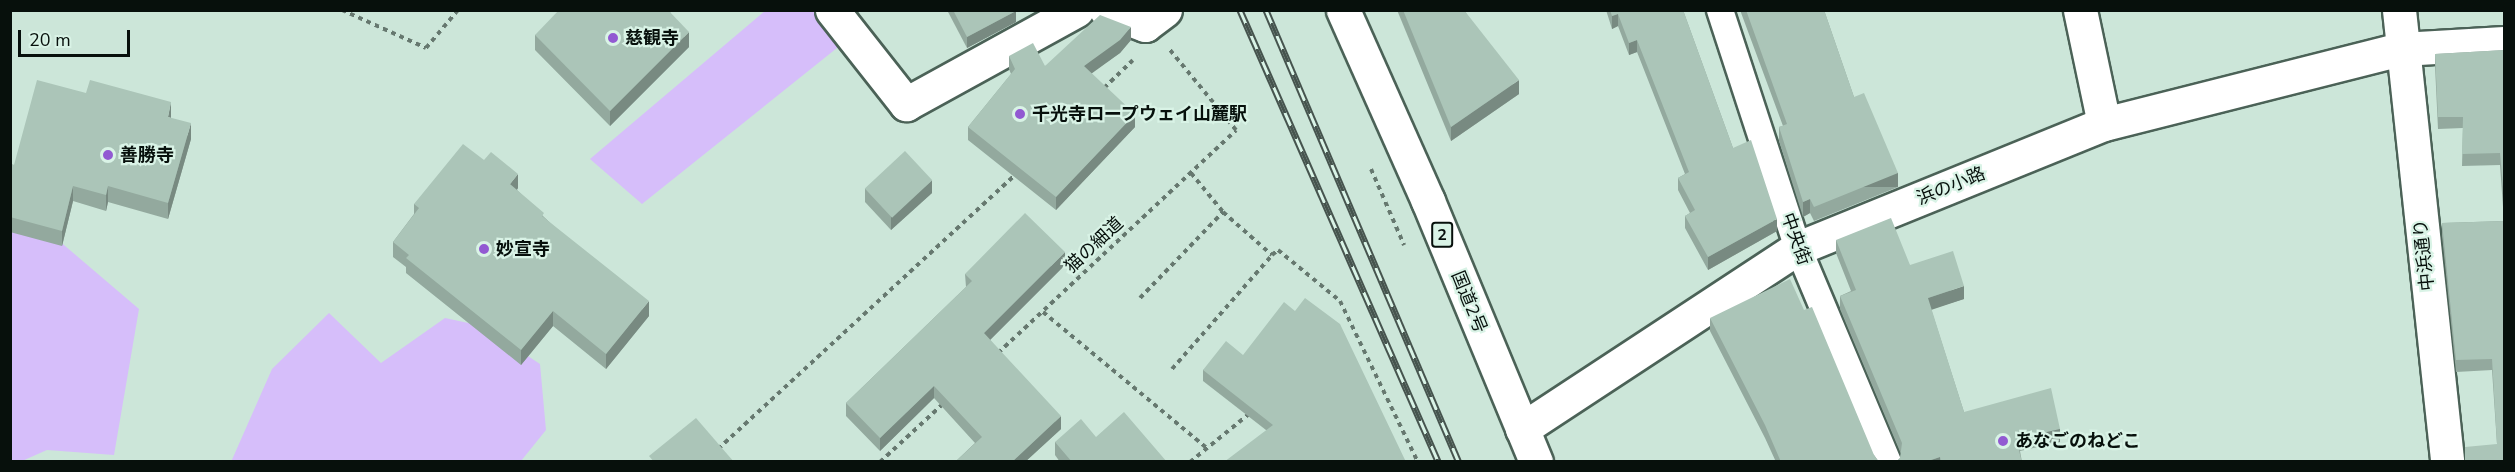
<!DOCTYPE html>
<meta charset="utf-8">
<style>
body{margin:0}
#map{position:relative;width:2515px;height:472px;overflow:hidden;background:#cce6d9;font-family:"Nunito Sans","Noto Sans JP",sans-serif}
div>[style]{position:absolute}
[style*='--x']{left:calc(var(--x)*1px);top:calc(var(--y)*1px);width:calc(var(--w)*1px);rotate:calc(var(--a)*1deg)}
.green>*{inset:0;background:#d6befa}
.path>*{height:4px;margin-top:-2px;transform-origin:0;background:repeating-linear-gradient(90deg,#66786f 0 4.5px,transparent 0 9px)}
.roads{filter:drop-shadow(2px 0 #4b6257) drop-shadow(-2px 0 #4b6257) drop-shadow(0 2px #4b6257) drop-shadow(0 -2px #4b6257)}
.pedestrian>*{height:26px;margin:-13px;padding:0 13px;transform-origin:13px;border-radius:13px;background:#fff}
.minor>*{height:33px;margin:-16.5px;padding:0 16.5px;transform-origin:16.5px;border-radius:16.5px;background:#fff}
.trunk>*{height:33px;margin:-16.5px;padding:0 16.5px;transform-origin:16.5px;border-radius:16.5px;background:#fff}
.rail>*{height:7px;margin-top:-3.5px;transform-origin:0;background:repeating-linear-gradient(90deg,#d9f3e6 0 14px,#46544e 0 28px);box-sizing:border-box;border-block:2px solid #46544e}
.wall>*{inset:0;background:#93a99e}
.shaded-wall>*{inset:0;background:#788a81;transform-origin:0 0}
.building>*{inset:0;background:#abc5b8;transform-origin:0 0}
.dots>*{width:16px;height:16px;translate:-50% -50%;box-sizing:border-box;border:3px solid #d9f3e6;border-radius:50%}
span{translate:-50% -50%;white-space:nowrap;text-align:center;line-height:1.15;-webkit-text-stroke:4.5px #d9f3e6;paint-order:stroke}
.shield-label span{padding:2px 4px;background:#d9f3e6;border:2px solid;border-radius:4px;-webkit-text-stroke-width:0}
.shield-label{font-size:16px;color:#07100c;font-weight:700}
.poi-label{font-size:18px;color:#07100c;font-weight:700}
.left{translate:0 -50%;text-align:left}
.street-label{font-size:18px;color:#07100c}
.frame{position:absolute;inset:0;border:12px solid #07100c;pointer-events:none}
.scale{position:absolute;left:18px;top:30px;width:112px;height:27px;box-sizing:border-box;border:3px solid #07100c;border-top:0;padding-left:8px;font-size:18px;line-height:21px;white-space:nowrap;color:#07100c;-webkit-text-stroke:4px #d9f3e6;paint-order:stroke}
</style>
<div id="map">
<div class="green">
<i style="clip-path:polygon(765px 11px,818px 11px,842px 44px,642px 204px,590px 159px)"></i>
<i style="clip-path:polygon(10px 199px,139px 309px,114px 455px,47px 450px,22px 461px,11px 461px)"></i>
<i style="clip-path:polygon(329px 313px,381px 363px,445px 318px,482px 326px,540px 364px,546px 430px,521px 461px,231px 462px,272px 369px)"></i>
</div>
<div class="path">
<i style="--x:342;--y:10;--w:92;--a:24.3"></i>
<i style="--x:426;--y:48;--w:50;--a:-49.9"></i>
<i style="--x:1104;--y:88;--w:40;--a:-44"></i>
<i style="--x:1371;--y:169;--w:83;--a:66.5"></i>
<i style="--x:1191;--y:173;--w:50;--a:50.6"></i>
<i style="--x:1223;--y:212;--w:65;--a:41.3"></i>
<i style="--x:1272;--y:255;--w:8;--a:-40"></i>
<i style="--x:1278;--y:250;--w:80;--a:39.4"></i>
<i style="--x:1340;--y:301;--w:179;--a:64.2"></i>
<i style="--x:1140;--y:298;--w:120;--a:-46"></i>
<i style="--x:1043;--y:312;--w:214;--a:39.7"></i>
<i style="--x:998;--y:353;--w:326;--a:-43.1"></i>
<i style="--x:1236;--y:130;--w:104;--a:-129.5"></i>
<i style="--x:1172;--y:369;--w:152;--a:-48.7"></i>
<i style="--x:718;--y:449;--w:407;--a:-42.7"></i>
<i style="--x:880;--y:462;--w:87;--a:-42.7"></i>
<i style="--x:1190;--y:462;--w:77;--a:-39.2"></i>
</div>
<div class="roads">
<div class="pedestrian">
<i style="--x:1720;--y:10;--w:250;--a:71.9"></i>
<i style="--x:1798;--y:248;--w:232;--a:67.2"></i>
</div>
<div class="minor">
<i style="--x:832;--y:10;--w:120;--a:51.8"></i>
<i style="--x:906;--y:104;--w:195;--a:-28.8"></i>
<i style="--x:1106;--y:10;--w:42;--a:21"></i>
<i style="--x:1145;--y:25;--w:25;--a:-37"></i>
<i style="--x:2080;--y:10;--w:116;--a:78.1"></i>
<i style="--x:2399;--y:10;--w:455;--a:83.9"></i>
<i style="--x:1522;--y:429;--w:330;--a:-33.3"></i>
<i style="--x:1798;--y:248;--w:330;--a:-22.1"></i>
<i style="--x:2104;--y:124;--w:306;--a:-14.2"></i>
<i style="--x:2401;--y:49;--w:103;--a:-3.3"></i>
</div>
<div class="trunk">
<i style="--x:1343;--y:10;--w:209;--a:66"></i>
<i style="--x:1428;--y:201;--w:282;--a:67.5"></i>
</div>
</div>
<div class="rail">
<i style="--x:1240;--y:10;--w:493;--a:66.3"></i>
<i style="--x:1266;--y:10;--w:491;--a:66.9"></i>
</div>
<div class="wall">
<i style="clip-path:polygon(671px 10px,670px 12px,689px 47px,610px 126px,535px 50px,535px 35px)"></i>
<i style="clip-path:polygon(947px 10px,1016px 10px,1016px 22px,967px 48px)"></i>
<i style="clip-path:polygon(1397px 10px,1464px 10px,1519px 94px,1451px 141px)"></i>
<i style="clip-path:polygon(1606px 10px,1683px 10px,1733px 148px,1777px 231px,1708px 270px,1685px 228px,1685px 216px,1690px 213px,1678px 190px,1678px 178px,1685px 174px,1637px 52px,1629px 55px,1618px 26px,1612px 29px)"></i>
<i style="clip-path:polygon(1740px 10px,1824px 10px,1854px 97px,1898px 187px,1814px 221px,1810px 213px,1803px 217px,1779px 141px,1779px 127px,1783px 126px)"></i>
<i style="clip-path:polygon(1131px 40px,1120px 53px,1091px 73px,1135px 127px,1056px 210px,968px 140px,968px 127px,1011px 74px,1009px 69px,1009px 56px,1045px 66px)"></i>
<i style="clip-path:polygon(2505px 50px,2505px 462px,2497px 444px,2492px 370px,2456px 372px,2442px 235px,2442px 223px,2504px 221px,2500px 165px,2462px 166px,2463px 128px,2438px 129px,2435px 66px,2435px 54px)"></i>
<i style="clip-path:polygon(171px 118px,191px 139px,168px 219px,108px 202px,106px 211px,73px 201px,62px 246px,10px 232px,10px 164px,14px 165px)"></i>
<i style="clip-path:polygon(518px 188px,517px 190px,544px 217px,649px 316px,606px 369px,553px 326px,521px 365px,406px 273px,406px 267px,393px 257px,393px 242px,414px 214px,414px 204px)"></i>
<i style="clip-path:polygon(865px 189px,932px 193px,891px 230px,865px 202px)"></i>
<i style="clip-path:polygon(1836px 240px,1910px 265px,1964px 299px,1931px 309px,1964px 412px,2060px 442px,2020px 451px,2022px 462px,1896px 462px,1900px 458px,1901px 454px,1840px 309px,1840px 296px,1851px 291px,1836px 253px)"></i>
<i style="clip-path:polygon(1065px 265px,990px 340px,1061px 429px,1025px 462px,955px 462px,975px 443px,934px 398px,880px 451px,846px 416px,846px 403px,966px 287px,965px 274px)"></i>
<i style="clip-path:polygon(1710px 318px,1874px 455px,1879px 462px,1776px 462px,1765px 438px,1710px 331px)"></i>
<i style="clip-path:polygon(1243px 355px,1406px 462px,1266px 430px,1203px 381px,1203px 370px)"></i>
<i style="clip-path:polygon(1096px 437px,1167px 462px,1060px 462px,1055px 455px,1055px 442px)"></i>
</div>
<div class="shaded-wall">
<i style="clip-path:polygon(1016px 11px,1016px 22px,967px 48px,967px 37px)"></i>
<i style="clip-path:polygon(1618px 14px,1618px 26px,1612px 29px,1612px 16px)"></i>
<i style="clip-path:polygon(1131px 27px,1131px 40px,1120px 53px,1084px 79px,1084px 66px)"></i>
<i style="clip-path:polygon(689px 32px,689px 47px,610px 126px,610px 111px)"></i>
<i style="clip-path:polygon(1637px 40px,1637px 52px,1629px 55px,1629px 43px)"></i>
<i style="clip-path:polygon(1519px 80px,1519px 94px,1451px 141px,1451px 127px)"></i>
<i style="clip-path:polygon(171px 102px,171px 118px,168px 117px)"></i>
<i style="clip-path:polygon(1135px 114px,1135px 127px,1056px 210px,1056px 197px)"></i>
<i style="clip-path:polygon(191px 123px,191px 139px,168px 219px,168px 203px)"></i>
<i style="left:1898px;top:173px;width:14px;height:91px;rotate:90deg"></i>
<i style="clip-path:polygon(518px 174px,518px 188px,510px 199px,510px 184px)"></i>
<i style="clip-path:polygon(932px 180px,932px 193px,891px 230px,891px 217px)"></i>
<i style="clip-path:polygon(73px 186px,73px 201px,62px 246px,62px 231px)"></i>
<i style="clip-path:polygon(108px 186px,108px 202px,106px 211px,106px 195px)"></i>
<i style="clip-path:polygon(1810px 199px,1810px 213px,1803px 217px,1803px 202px)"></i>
<i style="clip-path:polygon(1777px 219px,1777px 231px,1708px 270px,1708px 257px)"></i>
<i style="clip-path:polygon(1065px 252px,1065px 265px,984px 346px,984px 333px)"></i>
<i style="clip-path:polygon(1964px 286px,1964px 299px,1928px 311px,1928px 298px)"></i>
<i style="clip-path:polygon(649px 301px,649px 316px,606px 369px,606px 354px)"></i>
<i style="clip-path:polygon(553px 311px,553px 326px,521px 365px,521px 350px)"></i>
<i style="clip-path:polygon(934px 386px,934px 398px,880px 451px,880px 438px)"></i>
<i style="clip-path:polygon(1061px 416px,1061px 429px,1025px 462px,1012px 462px)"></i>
<i style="left:2060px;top:429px;width:13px;height:45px;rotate:90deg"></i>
<i style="clip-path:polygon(1940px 457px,1940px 462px,1925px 462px)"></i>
</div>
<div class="building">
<i style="clip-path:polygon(559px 10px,668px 10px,689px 32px,610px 111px,535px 35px)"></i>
<i style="clip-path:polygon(953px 10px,1016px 10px,1016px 11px,967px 37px)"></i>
<i style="clip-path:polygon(1403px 10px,1464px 10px,1519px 80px,1451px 127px)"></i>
<i style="clip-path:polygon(1610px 10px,1683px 10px,1733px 148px,1751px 140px,1777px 219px,1708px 257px,1685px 216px,1695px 210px,1678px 178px,1689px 172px,1637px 40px,1629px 43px,1618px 14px,1612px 16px)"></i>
<i style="clip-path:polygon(1746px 10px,1824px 10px,1854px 97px,1864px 93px,1898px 173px,1814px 207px,1810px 199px,1803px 202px,1779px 127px,1787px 124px)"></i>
<i style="clip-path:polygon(1100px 15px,1131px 27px,1120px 40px,1084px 66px,1135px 114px,1056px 197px,968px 127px,1015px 69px,1009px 56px,1033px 43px,1045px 66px)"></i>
<i style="clip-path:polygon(2505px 50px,2505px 210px,2500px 153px,2462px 154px,2463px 117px,2438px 117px,2435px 54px)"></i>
<i style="clip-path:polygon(37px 80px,86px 93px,90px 80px,171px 102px,168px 117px,191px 123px,168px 203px,108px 186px,106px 195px,73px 186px,62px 231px,10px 217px,10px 164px,14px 165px)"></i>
<i style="clip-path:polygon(463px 144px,484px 160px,491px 152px,518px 174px,510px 184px,544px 213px,542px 216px,649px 301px,606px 354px,553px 311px,521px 350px,406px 258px,409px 255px,393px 242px,419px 208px,414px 204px)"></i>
<i style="left:905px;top:151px;width:40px;height:55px;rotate:47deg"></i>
<i style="clip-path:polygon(1025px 213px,1065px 252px,984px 333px,1061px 416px,1012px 462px,955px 462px,982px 437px,934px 386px,880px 438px,846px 403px,972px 281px,965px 274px)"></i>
<i style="clip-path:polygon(1891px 218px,1910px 265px,1953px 251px,1964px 286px,1928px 298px,1964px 412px,2051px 388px,2060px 429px,2016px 439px,2022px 462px,1941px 462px,1940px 457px,1925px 462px,1896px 462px,1900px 458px,1902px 443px,1840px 296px,1856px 290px,1836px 240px)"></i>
<i style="clip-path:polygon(2505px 221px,2505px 462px,2465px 462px,2465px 447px,2497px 444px,2492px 359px,2456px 360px,2442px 223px)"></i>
<i style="clip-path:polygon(1790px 279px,1804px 310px,1812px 307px,1874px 455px,1879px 462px,1781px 462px,1765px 425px,1710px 318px)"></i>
<i style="clip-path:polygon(1305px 298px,1340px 324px,1406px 462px,1224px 462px,1273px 425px,1203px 370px,1226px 341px,1243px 355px,1284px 302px,1295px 311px)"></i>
<i style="clip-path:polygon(1124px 412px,1167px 462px,1072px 462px,1055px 442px,1081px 419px,1096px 437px)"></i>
<i style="clip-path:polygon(696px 418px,734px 462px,654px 462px,649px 456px)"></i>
</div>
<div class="dots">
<i style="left:613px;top:38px;background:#925ad2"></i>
<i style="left:1020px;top:114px;background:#925ad2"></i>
<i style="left:108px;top:155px;background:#925ad2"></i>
<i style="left:484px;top:249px;background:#925ad2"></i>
<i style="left:2003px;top:441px;background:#925ad2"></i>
</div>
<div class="shield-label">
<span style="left:1442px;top:235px">2</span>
</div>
<div class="poi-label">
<span class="left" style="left:625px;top:38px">慈観寺</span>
<span class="left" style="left:1032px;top:114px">千光寺ロープウェイ山麓駅</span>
<span class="left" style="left:120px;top:155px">善勝寺</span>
<span class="left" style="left:496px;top:249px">妙宣寺</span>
<span class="left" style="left:2015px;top:441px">あなごのねどこ</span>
</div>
<div class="street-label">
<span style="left:1951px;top:186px;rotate:-22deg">浜の小路</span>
<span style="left:1796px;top:239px;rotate:70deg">中央街</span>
<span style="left:1094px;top:245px;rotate:-43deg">猫の細道</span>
<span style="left:2424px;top:255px;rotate:-96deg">中浜通り</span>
<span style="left:1469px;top:302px;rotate:68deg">国道2号</span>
</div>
<div class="frame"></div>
<div class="scale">20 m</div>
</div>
